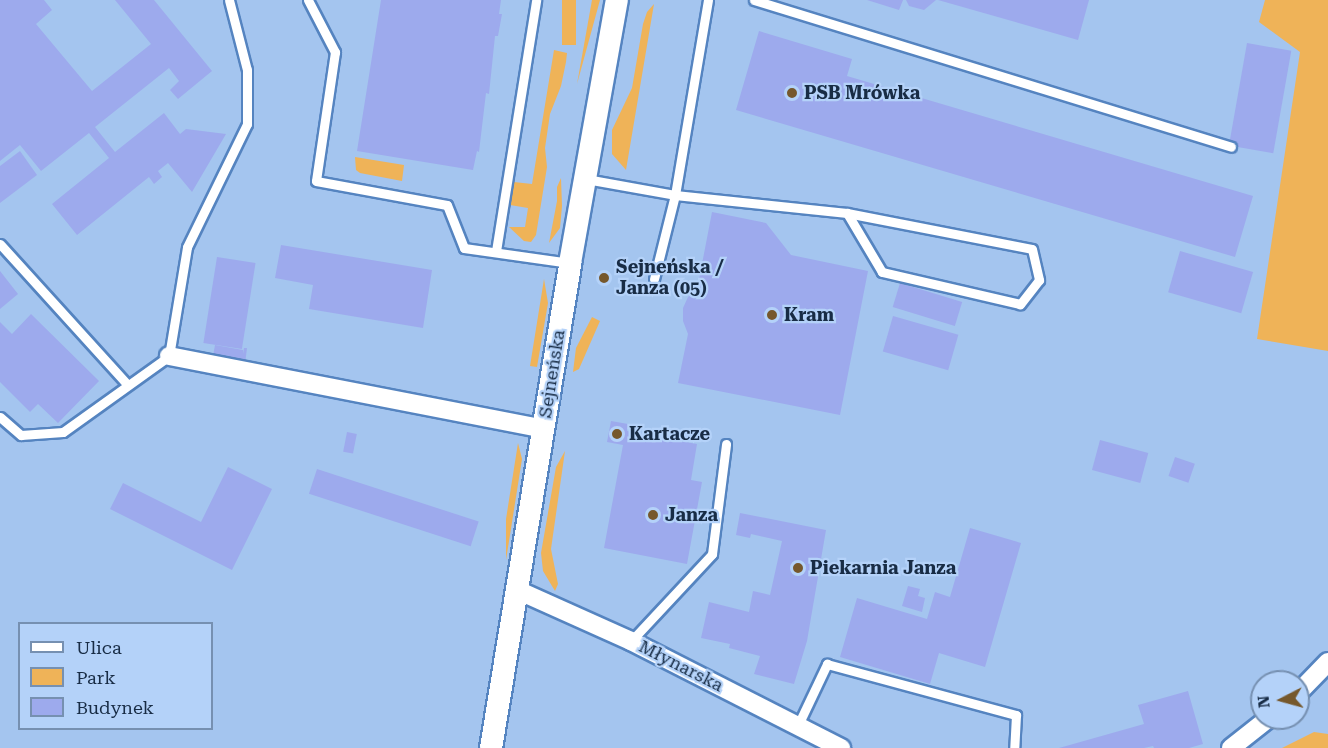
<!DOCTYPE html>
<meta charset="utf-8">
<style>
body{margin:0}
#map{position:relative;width:1328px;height:748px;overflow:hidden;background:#b4d2f9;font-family:"Roboto Serif",serif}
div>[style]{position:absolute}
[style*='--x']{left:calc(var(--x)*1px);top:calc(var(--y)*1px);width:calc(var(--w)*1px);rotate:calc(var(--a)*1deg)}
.built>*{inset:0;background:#a4c5ef}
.green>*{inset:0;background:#efb358;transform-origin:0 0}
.building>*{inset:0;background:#9daaed;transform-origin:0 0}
.roads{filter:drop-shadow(2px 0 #5584c0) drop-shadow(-2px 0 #5584c0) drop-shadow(0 2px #5584c0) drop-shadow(0 -2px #5584c0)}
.service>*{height:9px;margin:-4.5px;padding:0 4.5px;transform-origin:4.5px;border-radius:4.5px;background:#fff}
.minor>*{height:18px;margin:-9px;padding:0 9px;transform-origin:9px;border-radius:9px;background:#fff}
.tertiary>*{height:22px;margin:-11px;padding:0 11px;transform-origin:11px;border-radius:11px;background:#fff}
.dots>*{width:16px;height:16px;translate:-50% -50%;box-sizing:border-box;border:3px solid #b4d2f9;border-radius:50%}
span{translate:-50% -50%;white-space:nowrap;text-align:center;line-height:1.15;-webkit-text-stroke:4.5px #b4d2f9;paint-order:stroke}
.poi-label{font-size:18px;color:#182c45;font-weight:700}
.left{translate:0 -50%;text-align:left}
.street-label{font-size:18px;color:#182c45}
.legend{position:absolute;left:18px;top:622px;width:195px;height:108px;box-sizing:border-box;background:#b4d2f9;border:2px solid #7690b1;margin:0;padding:8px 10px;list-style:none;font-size:18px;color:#182c45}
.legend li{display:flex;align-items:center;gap:12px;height:30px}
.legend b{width:30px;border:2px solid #7690b1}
.north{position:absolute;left:1250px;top:670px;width:60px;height:60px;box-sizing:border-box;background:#b4d2f9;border:2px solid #7690b1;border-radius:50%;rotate:264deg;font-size:16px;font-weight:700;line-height:24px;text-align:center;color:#182c45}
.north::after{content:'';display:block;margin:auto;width:21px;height:27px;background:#76582c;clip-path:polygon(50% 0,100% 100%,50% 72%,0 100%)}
</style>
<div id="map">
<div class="built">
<i style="clip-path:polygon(evenodd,0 0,1328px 0,1328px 748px,0 748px,0 0,20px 624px,212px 624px,212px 728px,20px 728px,20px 624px,0 0,1262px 682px,1298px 682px,1298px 718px,1262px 718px,1262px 682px)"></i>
</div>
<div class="green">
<i style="left:562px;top:0;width:14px;height:45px"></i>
<i style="clip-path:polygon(592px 0,600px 0,577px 84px)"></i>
<i style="clip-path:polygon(1265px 0,1328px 0,1328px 351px,1257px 339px,1300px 52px,1259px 22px)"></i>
<i style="clip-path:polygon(654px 4px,626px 170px,612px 154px,612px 130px,632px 88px,643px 24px,647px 12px)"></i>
<i style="clip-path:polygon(554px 50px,567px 53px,566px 62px,561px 86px,550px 114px,545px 148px,547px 167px,536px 235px,531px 242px,524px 241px,509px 227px,525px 227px,528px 208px,510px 205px,514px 182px,532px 184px)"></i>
<i style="clip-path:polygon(355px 157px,404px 165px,402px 181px,360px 173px,356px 170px)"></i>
<i style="clip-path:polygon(561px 178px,562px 206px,560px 228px,549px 243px,557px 201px,557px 187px)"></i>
<i style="clip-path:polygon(544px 279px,548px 303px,537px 367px,530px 366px)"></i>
<i style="clip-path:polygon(592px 317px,600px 321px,579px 369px,573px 372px,576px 348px)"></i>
<i style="clip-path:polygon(518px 443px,522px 459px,506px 560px,506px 519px)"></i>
<i style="clip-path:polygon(565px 451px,551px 549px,558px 584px,555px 591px,543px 571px,541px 553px,556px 467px)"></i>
<i style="clip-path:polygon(1314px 732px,1328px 734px,1328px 748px,1282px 748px)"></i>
</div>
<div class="building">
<i style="clip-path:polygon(0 0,44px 0,52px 10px,36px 24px,92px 91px,151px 44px,115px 0,154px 0,212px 71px,178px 99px,170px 90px,179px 81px,169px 68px,95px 127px,115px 152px,164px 113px,180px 134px,186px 129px,226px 134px,192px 192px,168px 163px,158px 171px,162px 177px,154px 184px,149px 177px,77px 235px,52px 204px,109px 158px,89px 133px,41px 171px,20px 145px,0 161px)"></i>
<i style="clip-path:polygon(381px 0,501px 0,499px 14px,502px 14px,498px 36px,495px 36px,489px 94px,486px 93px,479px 152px,477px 151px,473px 170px,357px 151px)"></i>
<i style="clip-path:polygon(867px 0,903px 0,899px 10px)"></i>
<i style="clip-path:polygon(906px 0,936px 0,924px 10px,909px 6px)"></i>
<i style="clip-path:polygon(938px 0,1089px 0,1078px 40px)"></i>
<i style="clip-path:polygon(759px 31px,852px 59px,847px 76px,1253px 196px,1235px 257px,736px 110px)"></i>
<i style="left:1247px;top:43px;width:45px;height:104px;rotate:10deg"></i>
<i style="clip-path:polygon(20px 151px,37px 175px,0 203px,0 166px)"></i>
<i style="clip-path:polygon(712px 212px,766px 223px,791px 255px,868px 271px,840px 415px,678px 383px,688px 334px,683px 321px,683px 308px,688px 297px,697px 290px)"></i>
<i style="clip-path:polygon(281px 245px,432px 270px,423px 328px,309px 309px,313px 285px,275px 278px)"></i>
<i style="left:1180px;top:251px;width:76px;height:43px;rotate:16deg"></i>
<i style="left:217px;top:257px;width:39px;height:87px;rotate:9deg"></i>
<i style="clip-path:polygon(0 271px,18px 294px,0 309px)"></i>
<i style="left:900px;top:283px;width:65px;height:25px;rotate:17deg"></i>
<i style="clip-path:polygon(31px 314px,99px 381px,58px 423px,38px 404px,30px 412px,0 382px,0 322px,12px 334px)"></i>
<i style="left:893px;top:316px;width:68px;height:37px;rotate:16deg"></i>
<i style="clip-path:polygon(215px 345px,243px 350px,243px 354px,244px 348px,247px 348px,245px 364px,213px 356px)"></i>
<i style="clip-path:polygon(611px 421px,628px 424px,627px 431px,697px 444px,691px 480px,702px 482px,687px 564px,604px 548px,623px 445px,607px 442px)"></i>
<i style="left:347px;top:432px;width:10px;height:20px;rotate:11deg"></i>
<i style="left:1100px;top:440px;width:50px;height:31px;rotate:15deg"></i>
<i style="left:1175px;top:457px;width:21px;height:20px;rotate:19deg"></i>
<i style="clip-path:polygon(228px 467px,272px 489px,232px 570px,110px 509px,123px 483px,201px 522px)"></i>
<i style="left:317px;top:469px;width:170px;height:26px;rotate:18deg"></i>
<i style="clip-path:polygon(740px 513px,826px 530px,807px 641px,794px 684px,754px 674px,760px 656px,729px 648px,730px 644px,701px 638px,709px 602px,749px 612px,753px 591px,770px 595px,782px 541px,751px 534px,750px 538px,736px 535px)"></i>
<i style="clip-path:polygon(970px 528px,1021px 543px,985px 667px,939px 653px,930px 684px,840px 657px,857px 598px,927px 619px,935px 592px,950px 597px)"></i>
<i style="clip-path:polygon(908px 586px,920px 589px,918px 596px,925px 598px,922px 612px,902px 606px)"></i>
<i style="clip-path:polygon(1188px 691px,1203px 744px,1189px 748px,1154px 748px,1153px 746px,1144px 748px,1059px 748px,1144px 724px,1138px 705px)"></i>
</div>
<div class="roads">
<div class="service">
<i style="--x:308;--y:0;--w:59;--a:62.6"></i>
<i style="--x:335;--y:52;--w:130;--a:98.4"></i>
<i style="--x:316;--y:181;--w:133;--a:10.4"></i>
<i style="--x:447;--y:205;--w:46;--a:68.4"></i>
<i style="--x:464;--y:248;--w:107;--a:8.1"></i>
<i style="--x:754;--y:0;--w:499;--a:17.1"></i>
<i style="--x:586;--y:179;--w:90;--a:10.2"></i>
<i style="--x:675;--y:195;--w:173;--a:6"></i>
<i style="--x:847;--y:213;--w:188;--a:11"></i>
<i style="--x:1032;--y:249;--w:32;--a:77"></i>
<i style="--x:1039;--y:280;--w:31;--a:128"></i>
<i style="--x:1020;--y:304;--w:142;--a:-166.9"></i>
<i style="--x:882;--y:272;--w:69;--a:-120.7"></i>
<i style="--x:0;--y:244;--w:190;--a:47.8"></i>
<i style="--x:496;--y:251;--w:254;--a:-80.9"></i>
<i style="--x:654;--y:279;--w:87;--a:-76"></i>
<i style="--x:675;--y:195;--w:198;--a:-80.4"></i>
<i style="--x:0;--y:417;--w:28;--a:41"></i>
<i style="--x:21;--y:435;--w:42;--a:-4.1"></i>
<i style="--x:63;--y:432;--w:130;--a:-35.6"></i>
<i style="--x:169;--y:356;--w:110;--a:-80.6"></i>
<i style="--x:187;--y:247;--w:137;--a:-64"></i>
<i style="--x:247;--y:124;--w:54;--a:-90"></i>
<i style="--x:247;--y:70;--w:72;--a:-104.4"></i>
<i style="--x:631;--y:641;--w:119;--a:-47"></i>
<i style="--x:712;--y:554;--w:111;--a:-82.7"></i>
<i style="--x:798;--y:725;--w:68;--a:-64.6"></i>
<i style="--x:827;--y:664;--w:196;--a:15.1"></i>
<i style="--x:1016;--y:715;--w:33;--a:93"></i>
</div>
<div class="minor">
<i style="--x:169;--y:356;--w:381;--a:11"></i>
<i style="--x:517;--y:590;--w:125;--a:24.1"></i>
<i style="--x:631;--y:641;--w:236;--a:27"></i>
<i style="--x:1298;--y:693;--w:43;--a:-45.9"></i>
<i style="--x:1231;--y:748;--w:48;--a:-38.3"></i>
</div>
<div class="tertiary">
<i style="--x:491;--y:748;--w:491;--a:-80.7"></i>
<i style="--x:570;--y:263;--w:267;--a:-79.9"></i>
</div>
</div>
<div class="dots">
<i style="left:792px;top:93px;background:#76582c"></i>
<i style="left:604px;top:278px;background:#76582c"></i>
<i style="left:772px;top:315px;background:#76582c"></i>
<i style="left:617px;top:434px;background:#76582c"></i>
<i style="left:653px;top:515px;background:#76582c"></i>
<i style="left:798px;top:568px;background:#76582c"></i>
</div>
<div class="poi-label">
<span class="left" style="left:804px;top:93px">PSB Mrówka</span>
<span class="left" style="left:616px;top:278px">Sejneńska /<br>Janza (05)</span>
<span class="left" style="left:784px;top:315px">Kram</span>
<span class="left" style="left:629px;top:434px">Kartacze</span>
<span class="left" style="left:665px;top:515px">Janza</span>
<span class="left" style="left:810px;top:568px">Piekarnia Janza</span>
</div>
<div class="street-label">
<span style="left:552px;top:374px;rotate:-81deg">Sejneńska</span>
<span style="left:681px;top:666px;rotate:27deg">Młynarska</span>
</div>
<ul class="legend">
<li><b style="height:8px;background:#fff"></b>Ulica</li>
<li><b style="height:16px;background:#efb358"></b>Park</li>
<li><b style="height:16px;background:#9daaed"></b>Budynek</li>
</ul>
<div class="north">N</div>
</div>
